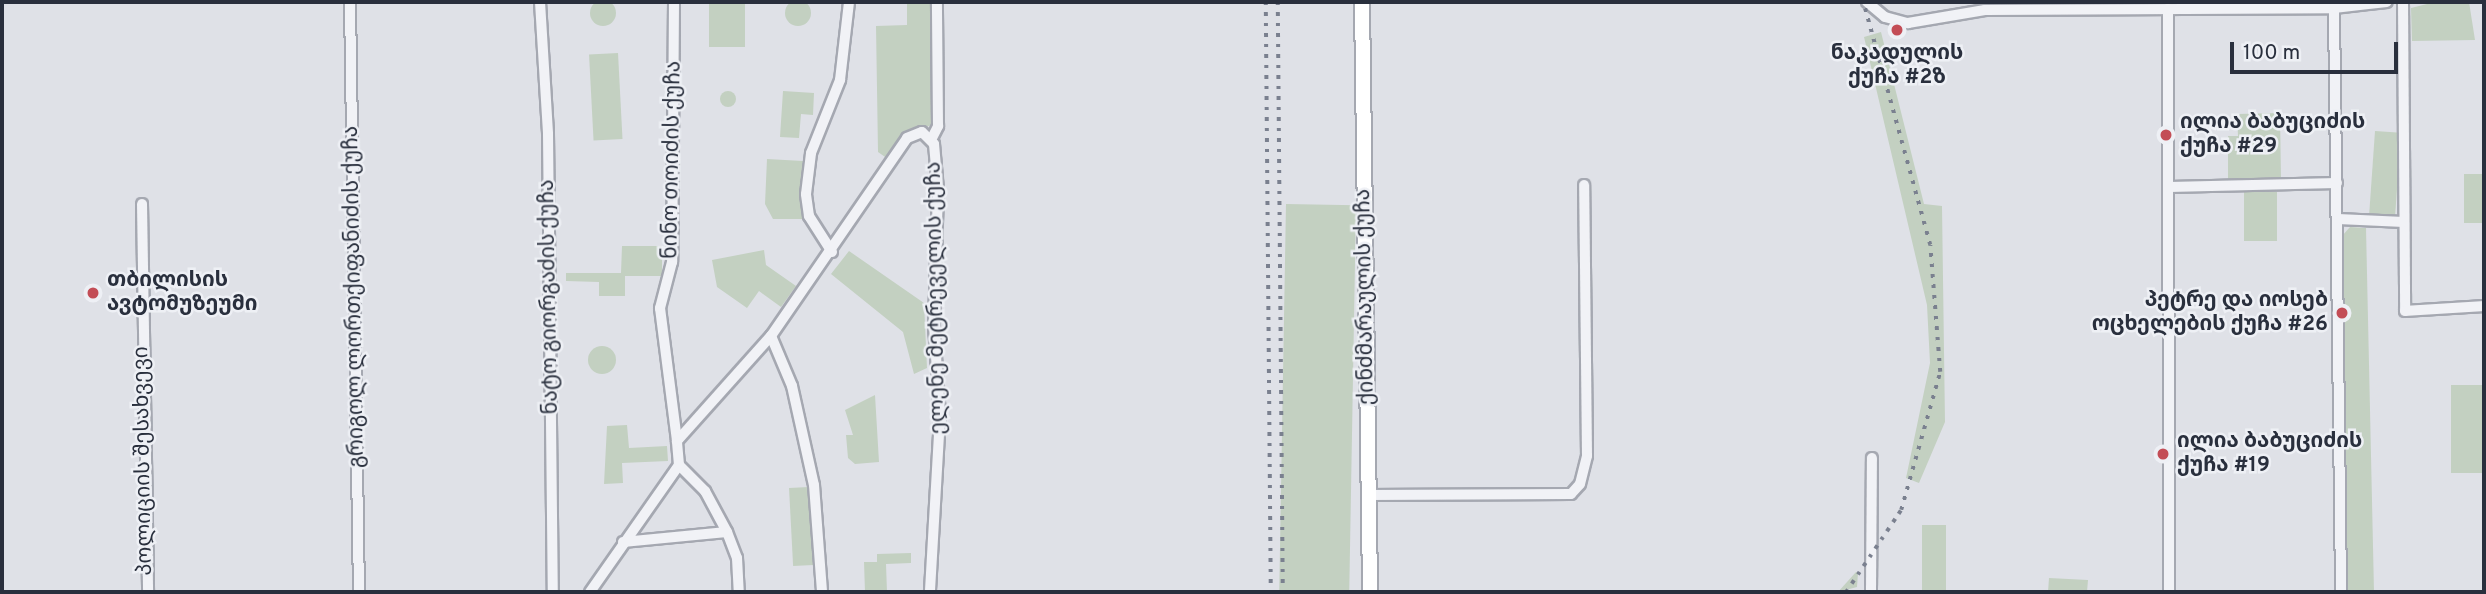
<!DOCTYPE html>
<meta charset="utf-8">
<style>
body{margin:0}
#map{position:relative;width:2486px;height:594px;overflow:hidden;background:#dfe1e7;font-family:Overpass,"Noto Sans Georgian",sans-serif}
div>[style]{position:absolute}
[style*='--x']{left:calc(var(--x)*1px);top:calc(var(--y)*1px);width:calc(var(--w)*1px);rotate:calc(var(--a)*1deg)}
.green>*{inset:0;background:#c3d0c1;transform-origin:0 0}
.round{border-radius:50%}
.roads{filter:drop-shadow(2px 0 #a5a8b1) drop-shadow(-2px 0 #a5a8b1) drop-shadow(0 2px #a5a8b1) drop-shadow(0 -2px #a5a8b1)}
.minor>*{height:10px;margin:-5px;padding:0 5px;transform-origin:5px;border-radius:5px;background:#f1f2f6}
.major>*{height:14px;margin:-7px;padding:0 7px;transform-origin:7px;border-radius:7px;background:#fff}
.rail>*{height:3.5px;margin-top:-1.75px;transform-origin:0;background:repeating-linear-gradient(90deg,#7a808f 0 3.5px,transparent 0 10.5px)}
.dots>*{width:19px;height:19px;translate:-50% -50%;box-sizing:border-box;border:4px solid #eef0f5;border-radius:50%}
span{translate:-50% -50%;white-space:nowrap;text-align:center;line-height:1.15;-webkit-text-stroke:5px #eef0f5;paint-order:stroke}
.poi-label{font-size:21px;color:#292f3d;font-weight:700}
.left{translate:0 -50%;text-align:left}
.right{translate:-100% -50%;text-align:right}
.street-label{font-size:21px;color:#292f3d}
.frame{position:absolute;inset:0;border:4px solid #292f3d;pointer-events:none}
.scale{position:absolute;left:2230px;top:42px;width:168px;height:32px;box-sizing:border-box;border:4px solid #292f3d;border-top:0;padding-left:9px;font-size:21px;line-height:24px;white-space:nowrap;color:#292f3d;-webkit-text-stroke:5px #eef0f5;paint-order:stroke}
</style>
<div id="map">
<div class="green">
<i class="round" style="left:590px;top:0;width:26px;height:26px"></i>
<i class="round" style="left:785px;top:0;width:26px;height:26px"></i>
<i style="left:709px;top:2px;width:36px;height:45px"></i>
<i style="clip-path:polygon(907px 2px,932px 2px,935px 124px,904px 134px,888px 159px,878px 152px,876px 26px,907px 25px)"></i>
<i style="clip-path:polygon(2435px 2px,2469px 2px,2475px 40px,2412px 41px,2411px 8px)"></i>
<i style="clip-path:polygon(1881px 32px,1924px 204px,1942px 206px,1945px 422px,1919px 483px,1906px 478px,1930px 363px,1927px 305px,1864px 37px)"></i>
<i style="left:618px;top:53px;width:86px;height:29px;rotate:87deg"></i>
<i style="clip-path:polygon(783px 91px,814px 93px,813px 115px,801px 114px,799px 138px,780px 137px)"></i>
<i class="round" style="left:720px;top:91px;width:16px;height:16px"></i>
<i style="clip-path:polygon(2280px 113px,2281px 179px,2228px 180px,2228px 136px,2238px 136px,2237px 114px)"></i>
<i style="left:2375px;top:131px;width:26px;height:87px;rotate:4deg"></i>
<i style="clip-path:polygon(767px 159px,803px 161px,802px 219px,773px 219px,765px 204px)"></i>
<i style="left:2464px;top:174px;width:20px;height:49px"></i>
<i style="left:2244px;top:192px;width:33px;height:49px"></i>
<i style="left:1286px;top:204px;width:70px;height:388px;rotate:1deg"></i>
<i style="clip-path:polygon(2350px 227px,2366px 228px,2374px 592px,2347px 592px,2342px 236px)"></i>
<i style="clip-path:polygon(622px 246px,662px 246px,662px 276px,625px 276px,625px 296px,599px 296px,599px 282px,566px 281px,566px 273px,621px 273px)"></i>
<i style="clip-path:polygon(764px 250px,766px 265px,796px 286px,781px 307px,759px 291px,747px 308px,717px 287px,712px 260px)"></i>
<i style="clip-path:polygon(849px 251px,924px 303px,927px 368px,914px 374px,903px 332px,831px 274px)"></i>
<i class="round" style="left:588px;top:346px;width:28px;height:28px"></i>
<i style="left:2451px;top:385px;width:33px;height:88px"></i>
<i style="clip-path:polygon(875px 395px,879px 462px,855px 464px,848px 458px,846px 435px,853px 435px,845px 410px)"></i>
<i style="clip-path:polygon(627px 425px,629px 448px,667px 446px,668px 461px,622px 463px,623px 483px,604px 484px,607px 426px)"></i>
<i style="left:809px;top:487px;width:78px;height:20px;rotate:87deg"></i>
<i style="left:1922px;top:525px;width:24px;height:67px"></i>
<i style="clip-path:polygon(911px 553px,911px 563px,886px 564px,887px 592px,865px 592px,864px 562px,877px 562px,877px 554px)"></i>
<i style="clip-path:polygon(1858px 573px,1857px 587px,1838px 592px,1856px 572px)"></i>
<i style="clip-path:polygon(2049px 578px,2088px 580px,2087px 592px,2048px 592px)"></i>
</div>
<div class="roads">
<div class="minor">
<i style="--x:350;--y:2;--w:590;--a:89.13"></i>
<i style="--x:540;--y:2;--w:132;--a:86.5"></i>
<i style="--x:548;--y:134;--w:458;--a:89.4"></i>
<i style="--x:674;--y:2;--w:260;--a:90.4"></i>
<i style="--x:672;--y:262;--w:48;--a:104.6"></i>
<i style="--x:660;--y:308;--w:134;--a:82.7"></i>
<i style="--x:1867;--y:2;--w:23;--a:40"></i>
<i style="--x:1885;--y:17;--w:24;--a:15"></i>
<i style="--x:1908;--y:23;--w:78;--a:-9.6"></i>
<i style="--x:1985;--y:10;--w:349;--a:-0.3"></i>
<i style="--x:2334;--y:8;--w:53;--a:-6.5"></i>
<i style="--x:2403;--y:2;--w:309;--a:89.6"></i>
<i style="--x:2405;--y:311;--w:79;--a:-3.6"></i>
<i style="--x:2334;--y:8;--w:584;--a:89.31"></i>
<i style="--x:2168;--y:9;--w:583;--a:89.9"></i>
<i style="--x:931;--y:140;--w:16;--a:-63"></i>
<i style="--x:938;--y:126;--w:124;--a:-90.5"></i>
<i style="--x:2169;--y:187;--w:168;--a:-1.4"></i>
<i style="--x:142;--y:204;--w:388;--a:89.1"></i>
<i style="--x:2338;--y:219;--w:66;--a:2.6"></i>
<i style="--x:832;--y:252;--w:43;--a:-122.6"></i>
<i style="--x:809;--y:216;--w:22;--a:-98"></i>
<i style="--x:806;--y:194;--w:41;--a:-83"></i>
<i style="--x:811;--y:153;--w:79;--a:-68.3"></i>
<i style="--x:840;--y:80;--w:79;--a:-83.4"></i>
<i style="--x:771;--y:336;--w:54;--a:67.2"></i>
<i style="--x:792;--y:386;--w:101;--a:77.5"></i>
<i style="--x:814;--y:485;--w:107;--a:85.7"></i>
<i style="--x:679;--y:465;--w:37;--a:45"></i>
<i style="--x:705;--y:491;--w:47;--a:61.8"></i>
<i style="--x:727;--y:532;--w:28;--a:69"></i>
<i style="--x:737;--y:558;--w:34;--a:87"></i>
<i style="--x:1369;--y:495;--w:202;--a:-0.3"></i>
<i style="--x:1571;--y:494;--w:13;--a:-48"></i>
<i style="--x:1580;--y:484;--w:29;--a:-76"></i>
<i style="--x:1587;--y:456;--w:271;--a:-90.6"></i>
<i style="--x:623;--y:542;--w:104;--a:-5.5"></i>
<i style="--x:590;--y:592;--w:155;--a:-55"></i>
<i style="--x:679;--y:465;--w:24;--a:-95"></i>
<i style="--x:677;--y:441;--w:141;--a:-48.2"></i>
<i style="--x:771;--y:336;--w:240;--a:-55.5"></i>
<i style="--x:907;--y:138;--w:16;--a:-22"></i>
<i style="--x:922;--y:132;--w:17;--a:45"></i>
<i style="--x:934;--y:144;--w:46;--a:85"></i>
<i style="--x:938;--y:190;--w:136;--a:91.7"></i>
<i style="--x:934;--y:326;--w:91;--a:86.2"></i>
<i style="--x:940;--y:417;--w:175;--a:93.3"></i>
<i style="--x:1871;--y:592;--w:134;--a:-89.6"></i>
</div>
<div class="major">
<i style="--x:1362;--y:2;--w:590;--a:89.22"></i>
</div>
</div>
<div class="rail">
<i style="--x:1266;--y:2;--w:590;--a:89.51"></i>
<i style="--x:1278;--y:2;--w:590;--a:89.51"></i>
<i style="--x:1846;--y:592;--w:99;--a:-56.1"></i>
<i style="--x:1901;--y:510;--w:143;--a:-74.2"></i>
<i style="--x:1940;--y:372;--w:127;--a:-94.5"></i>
<i style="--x:1930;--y:245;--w:252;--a:-105.4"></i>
</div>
<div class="dots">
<i style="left:1897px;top:30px;background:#c34d56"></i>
<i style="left:2166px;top:135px;background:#c34d56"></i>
<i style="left:93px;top:293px;background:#c34d56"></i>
<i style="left:2342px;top:313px;background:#c34d56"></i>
<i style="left:2163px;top:454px;background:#c34d56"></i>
</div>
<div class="poi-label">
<span style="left:1897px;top:66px">ნაკადულის<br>ქუჩა #2ზ</span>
<span class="left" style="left:2180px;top:135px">ილია ბაბუციძის<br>ქუჩა #29</span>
<span class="left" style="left:107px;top:293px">თბილისის<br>ავტომუზეუმი</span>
<span class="right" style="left:2328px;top:313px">პეტრე და იოსებ<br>ოცხელების ქუჩა #26</span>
<span class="left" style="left:2177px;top:454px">ილია ბაბუციძის<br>ქუჩა #19</span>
</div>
<div class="street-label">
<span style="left:673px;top:160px;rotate:-89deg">ნინო თოიძის ქუჩა</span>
<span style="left:355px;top:297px;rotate:-91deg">გრიგოლ ლორთქიფანიძის ქუჩა</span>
<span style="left:550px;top:297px;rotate:-91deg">ნატო გიორგაძის ქუჩა</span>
<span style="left:1366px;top:297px;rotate:-91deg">ქინძმარაულის ქუჩა</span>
<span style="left:937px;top:298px;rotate:-91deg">ელენე მეტრეველის ქუჩა</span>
<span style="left:144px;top:461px;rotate:-91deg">პოლიციის შესახვევი</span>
</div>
<div class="frame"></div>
<div class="scale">100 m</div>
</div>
